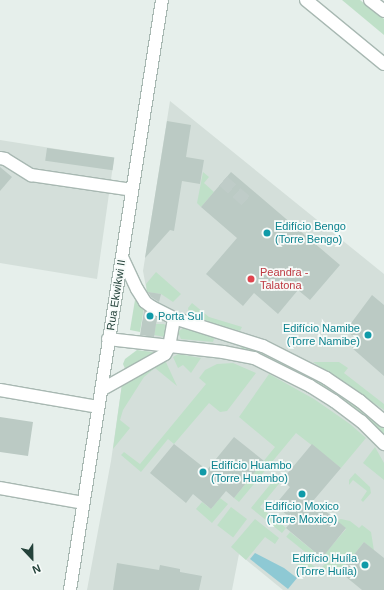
<!DOCTYPE html>
<meta charset="utf-8">
<style>
body{margin:0}
#map{position:relative;width:384px;height:590px;overflow:hidden;background:#e6efeb;font-family:Arial,sans-serif}
div>[style]{position:absolute}
[style*='--x']{left:calc(var(--x)*1px);top:calc(var(--y)*1px);width:calc(var(--w)*1px);rotate:calc(var(--a)*1deg)}
.built>*{inset:0;background:#d4dfda}
.green>*{inset:0;background:#bfe0c8;transform-origin:0 0}
.water>*{inset:0;background:#8ec9d4}
.building>*{inset:0;background:#bbcac4;transform-origin:0 0}
.minor-tunnel>*{height:12px;margin-top:-6px;transform-origin:0;background:repeating-linear-gradient(90deg,#bfccc8 0 12px,transparent 0 18px)}
.roads{filter:drop-shadow(1px 0 #a8b8b2) drop-shadow(-1px 0 #a8b8b2) drop-shadow(0 1px #a8b8b2) drop-shadow(0 -1px #a8b8b2)}
.minor>*{height:12px;margin:-6px;padding:0 6px;transform-origin:6px;border-radius:6px;background:#fff}
.dots>*{width:11px;height:11px;translate:-50% -50%;box-sizing:border-box;border:2px solid #f7fbf9;border-radius:50%}
span{translate:-50% -50%;white-space:nowrap;text-align:center;line-height:1.15;-webkit-text-stroke:3.5px #f7fbf9;paint-order:stroke}
.culture-label{font-size:11px;color:#0d838f}
.left{translate:0 -50%;text-align:left}
.right{translate:-100% -50%;text-align:right}
.health-label{font-size:11px;color:#be3a42}
.street-label{font-size:11px;color:#24423a}
.north{position:absolute;left:12px;top:538px;width:40px;height:40px;-webkit-text-stroke:3px #f7fbf9;paint-order:stroke;rotate:158deg;font-size:11px;font-weight:700;line-height:16px;text-align:center;color:#24423a}
.north::after{content:'';display:block;margin:auto;width:14px;height:18px;background:#24423a;clip-path:polygon(50% 0,100% 100%,50% 72%,0 100%)}
</style>
<div id="map">
<div class="built">
<i style="clip-path:polygon(170px 101px,384px 274px,384px 590px,283px 590px,239px 554px,232px 590px,87px 590px,111px 461px,122px 384px,139px 375px,152px 307px,154px 294px,147px 293px,143px 271px)"></i>
<i style="clip-path:polygon(0 140px,114px 158px,97px 279px,0 263px)"></i>
</div>
<div class="green">
<i style="clip-path:polygon(342px 0,360px 0,384px 19px,384px 35px)"></i>
<i style="clip-path:polygon(203px 172px,209px 177px,204px 183px,214px 192px,201px 207px,197px 203px)"></i>
<i style="clip-path:polygon(156px 272px,181px 294px,173px 302px,161px 294px,147px 292px,146px 284px)"></i>
<i style="clip-path:polygon(135px 300px,144px 308px,140px 332px,130px 330px)"></i>
<i style="clip-path:polygon(192px 303px,209px 317px,242px 327px,240px 331px,202px 320px,189px 314px,188px 308px)"></i>
<i style="clip-path:polygon(156px 324px,164px 324px,168px 327px,165px 337px,154px 335px)"></i>
<i style="clip-path:polygon(183px 328px,215px 336px,213px 342px,181px 339px,178px 332px)"></i>
<i style="clip-path:polygon(242px 345px,304px 371px,340px 394px,384px 426px,384px 438px,380px 433px,240px 351px)"></i>
<i style="clip-path:polygon(137px 350px,159px 353px,126px 371px,123px 364px,125px 359px)"></i>
<i style="clip-path:polygon(178px 354px,201px 358px,191px 373px,183px 365px,178px 368px,173px 357px)"></i>
<i style="clip-path:polygon(165px 360px,177px 386px,155px 368px,144px 377px,123px 410px,120px 420px,130px 428px,113px 449px,122px 384px)"></i>
<i style="clip-path:polygon(313px 362px,339px 362px,348px 368px,344px 373px,384px 404px,384px 410px)"></i>
<i style="clip-path:polygon(233px 363px,256px 373px,227px 411px,220px 412px,209px 403px,174px 444px,168px 439px,141px 472px,121px 455px,124px 452px,140px 464px,206px 384px,199px 378px,205px 370px,217px 364px)"></i>
<i style="clip-path:polygon(269px 374px,314px 399px,350px 424px,366px 438px,341px 468px,296px 433px,239px 502px,234px 498px,275px 447px,239px 417px)"></i>
<i style="clip-path:polygon(375px 447px,384px 463px,384px 480px,363px 463px)"></i>
<i style="clip-path:polygon(355px 473px,370px 487px,371px 493px,363px 502px,361px 500px,367px 491px,353px 480px,349px 485px,349px 480px)"></i>
<i style="clip-path:polygon(277px 476px,282px 480px,260px 507px,286px 528px,282px 533px,251px 508px)"></i>
<i style="clip-path:polygon(220px 498px,228px 504px,212px 523px,196px 509px,202px 502px,211px 509px)"></i>
<i style="left:231px;top:507px;width:20px;height:23px;rotate:37deg"></i>
<i style="clip-path:polygon(255px 519px,279px 538px,275px 544px,265px 537px,246px 560px,231px 547px)"></i>
<i style="clip-path:polygon(341px 519px,350px 521px,359px 528px,362px 525px,371px 532px,374px 551px,364px 542px,340px 572px,342px 574px,340px 578px,327px 568px,322px 574px,319px 571px,329px 559px,327px 557px,321px 564px,316px 560px,320px 556px,322px 557px,346px 529px,336px 520px)"></i>
<i style="left:290px;top:532px;width:32px;height:6px;rotate:39deg"></i>
<i style="clip-path:polygon(296px 552px,315px 567px,306px 572px,291px 560px)"></i>
</div>
<div class="water">
<i style="clip-path:polygon(255px 553px,284px 568px,297px 578px,288px 589px,250px 559px)"></i>
</div>
<div class="building">
<i style="clip-path:polygon(167px 121px,191px 125px,186px 157px,204px 160px,200px 184px,182px 181px,174px 231px,170px 230px,145px 258px)"></i>
<i style="left:47px;top:148px;width:68px;height:13px;rotate:8deg"></i>
<i style="clip-path:polygon(0 167px,12px 177px,0 191px)"></i>
<i style="clip-path:polygon(231px 172px,340px 265px,310px 300px,298px 290px,278px 314px,254px 293px,243px 306px,206px 274px,237px 238px,201px 207px)"></i>
<i style="clip-path:polygon(148px 292px,161px 294px,159px 302px,151px 297px)"></i>
<i style="clip-path:polygon(372px 295px,384px 305px,384px 376px,352px 348px,358px 341px,346px 330px)"></i>
<i style="clip-path:polygon(144px 310px,157px 318px,154px 337px,140px 335px)"></i>
<i style="clip-path:polygon(0 417px,33px 422px,28px 456px,0 452px)"></i>
<i style="clip-path:polygon(234px 437px,264px 461px,234px 498px,226px 491px,211px 509px,193px 494px,186px 503px,150px 473px,174px 444px,207px 470px)"></i>
<i style="clip-path:polygon(312px 444px,341px 468px,313px 501px,346px 528px,322px 558px,286px 528px,293px 520px,275px 505px,290px 487px,282px 480px)"></i>
<i style="clip-path:polygon(364px 542px,384px 558px,384px 590px,362px 590px,340px 572px)"></i>
<i style="clip-path:polygon(117px 563px,159px 570px,160px 565px,180px 569px,180px 572px,202px 576px,199px 590px,113px 590px)"></i>
</div>
<div class="minor-tunnel">
<i style="--x:223;--y:181;--w:33;--a:41"></i>
</div>
<div class="roads">
<div class="minor">
<i style="--x:306;--y:0;--w:101;--a:39.4"></i>
<i style="--x:370;--y:0;--w:18;--a:38"></i>
<i style="--x:0;--y:158;--w:5;--a:11"></i>
<i style="--x:5;--y:159;--w:31;--a:32"></i>
<i style="--x:31;--y:175;--w:102;--a:8.4"></i>
<i style="--x:122;--y:257;--w:35;--a:65"></i>
<i style="--x:137;--y:289;--w:15;--a:58"></i>
<i style="--x:145;--y:302;--w:9;--a:36"></i>
<i style="--x:152;--y:307;--w:25;--a:27"></i>
<i style="--x:174;--y:318;--w:93;--a:17.5"></i>
<i style="--x:263;--y:346;--w:71;--a:26.9"></i>
<i style="--x:326;--y:378;--w:41;--a:34.1"></i>
<i style="--x:360;--y:401;--w:31;--a:40"></i>
<i style="--x:108;--y:339;--w:116;--a:6.4"></i>
<i style="--x:223;--y:352;--w:32;--a:11"></i>
<i style="--x:254;--y:358;--w:63;--a:26.6"></i>
<i style="--x:310;--y:386;--w:28;--a:32"></i>
<i style="--x:334;--y:401;--w:34;--a:37"></i>
<i style="--x:361;--y:421;--w:33;--a:45"></i>
<i style="--x:0;--y:390;--w:99;--a:9.8"></i>
<i style="--x:101;--y:390;--w:73;--a:-29.4"></i>
<i style="--x:165;--y:354;--w:8;--a:-60"></i>
<i style="--x:169;--y:347;--w:29;--a:-80"></i>
<i style="--x:0;--y:488;--w:84;--a:10.2"></i>
<i style="--x:70;--y:590;--w:597;--a:-81.14"></i>
</div>
</div>
<div class="dots">
<i style="left:267px;top:233px;background:#0f9aa8"></i>
<i style="left:251px;top:279px;background:#e0444e"></i>
<i style="left:150px;top:316px;background:#0f9aa8"></i>
<i style="left:368px;top:335px;background:#0f9aa8"></i>
<i style="left:203px;top:472px;background:#0f9aa8"></i>
<i style="left:302px;top:494px;background:#0f9aa8"></i>
<i style="left:365px;top:565px;background:#0f9aa8"></i>
</div>
<div class="culture-label">
<span class="left" style="left:275px;top:233px">Edifício Bengo<br>(Torre Bengo)</span>
<span class="left" style="left:158px;top:316px">Porta Sul</span>
<span class="right" style="left:360px;top:335px">Edifício Namibe<br>(Torre Namibe)</span>
<span class="left" style="left:211px;top:472px">Edifício Huambo<br>(Torre Huambo)</span>
<span style="left:302px;top:513px">Edifício Moxico<br>(Torre Moxico)</span>
<span class="right" style="left:357px;top:565px">Edifício Huíla<br>(Torre Huíla)</span>
</div>
<div class="health-label">
<span class="left" style="left:260px;top:279px">Peandra -<br>Talatona</span>
</div>
<div class="street-label">
<span style="left:116px;top:295px;rotate:-81deg">Rua Ekwikwi II</span>
</div>
<div class="north">N</div>
</div>
